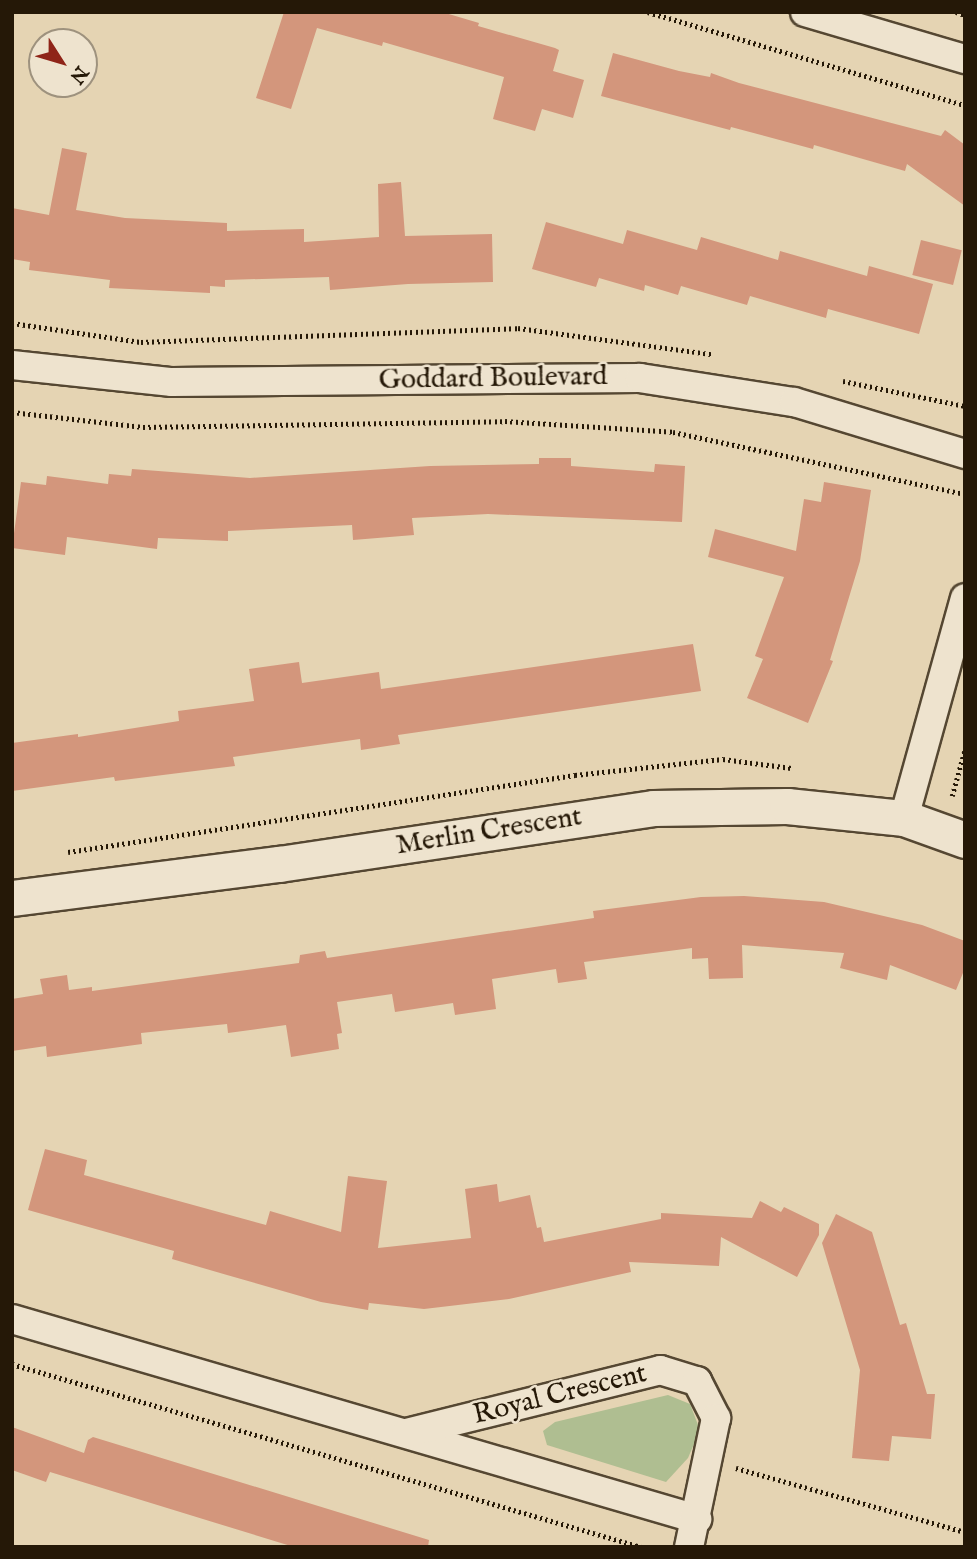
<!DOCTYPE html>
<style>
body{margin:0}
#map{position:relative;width:977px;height:1559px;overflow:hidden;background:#e5d4b3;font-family:"IM FELL English",serif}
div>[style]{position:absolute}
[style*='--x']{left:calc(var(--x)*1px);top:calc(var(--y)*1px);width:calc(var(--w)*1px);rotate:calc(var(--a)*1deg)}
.green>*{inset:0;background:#afbe91}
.building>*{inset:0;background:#d3967c;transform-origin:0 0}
.path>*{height:4.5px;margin-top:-2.25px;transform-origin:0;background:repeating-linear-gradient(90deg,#251807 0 2px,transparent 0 5.5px)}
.roads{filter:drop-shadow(2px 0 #554732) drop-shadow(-2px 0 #554732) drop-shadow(0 2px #554732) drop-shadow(0 -2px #554732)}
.minor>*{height:28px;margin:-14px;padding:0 14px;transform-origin:14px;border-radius:14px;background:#eee3ce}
.tertiary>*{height:35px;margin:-17.5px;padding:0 17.5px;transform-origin:17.5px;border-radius:17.5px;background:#eee3ce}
span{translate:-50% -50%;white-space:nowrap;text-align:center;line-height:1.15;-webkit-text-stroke:5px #eee3ce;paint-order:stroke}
.street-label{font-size:28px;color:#251807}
.frame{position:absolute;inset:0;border:14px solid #251807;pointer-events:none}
.north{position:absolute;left:28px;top:28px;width:70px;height:70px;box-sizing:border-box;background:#eee3ce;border:2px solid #9e927e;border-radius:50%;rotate:127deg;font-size:19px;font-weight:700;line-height:28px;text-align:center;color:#251807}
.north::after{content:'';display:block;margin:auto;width:24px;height:32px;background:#8f2418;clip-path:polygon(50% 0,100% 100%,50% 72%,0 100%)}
</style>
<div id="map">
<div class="green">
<i style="clip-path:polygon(668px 1395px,690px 1404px,700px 1430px,688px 1458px,666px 1482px,547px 1445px,543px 1431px,555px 1422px)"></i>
</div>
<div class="building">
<i style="clip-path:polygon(284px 12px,442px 12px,479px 23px,478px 26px,555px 48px,559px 50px,553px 71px,584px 80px,573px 118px,542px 109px,535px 131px,493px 119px,504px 77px,383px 42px,382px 46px,317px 28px,291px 109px,256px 98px)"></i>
<i style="clip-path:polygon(613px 53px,679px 71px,710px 77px,711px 73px,739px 83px,941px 136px,945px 130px,965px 145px,965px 206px,907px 164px,905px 171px,814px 145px,813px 149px,731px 127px,730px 130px,601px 96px)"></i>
<i style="clip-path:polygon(62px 148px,87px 153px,76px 210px,125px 218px,227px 223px,227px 231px,304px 229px,304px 242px,379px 237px,378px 184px,401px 182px,405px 236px,492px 234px,493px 282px,408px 284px,330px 290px,329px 277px,225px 280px,225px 287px,210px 286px,210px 293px,109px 288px,110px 280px,29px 270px,30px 262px,12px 259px,12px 208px,49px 215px)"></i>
<i style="clip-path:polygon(546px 222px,623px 244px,627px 230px,697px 250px,701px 237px,778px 260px,780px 251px,867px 276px,869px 266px,933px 284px,919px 334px,828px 309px,826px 318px,750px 296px,747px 305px,681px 286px,678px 295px,645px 285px,644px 291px,599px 278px,596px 287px,532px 269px)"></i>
<i style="left:921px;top:240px;width:42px;height:36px;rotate:14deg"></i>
<i style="clip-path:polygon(539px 458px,571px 458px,571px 466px,654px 472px,655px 464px,685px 466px,682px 522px,488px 514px,412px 518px,414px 535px,353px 540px,352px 525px,228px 531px,228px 541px,158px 538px,157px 549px,67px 537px,65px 555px,12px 548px,21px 482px,46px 485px,47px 476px,108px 484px,109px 474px,131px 476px,132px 469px,250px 478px,430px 466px,539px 464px)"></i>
<i style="clip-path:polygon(824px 482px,871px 490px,860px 561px,830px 660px,833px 661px,808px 723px,747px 698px,763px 659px,755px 656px,784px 577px,708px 557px,715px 529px,796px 551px,804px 499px,821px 502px)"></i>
<i style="clip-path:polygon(693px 644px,701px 691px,398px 735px,400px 744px,361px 750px,360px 739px,233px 757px,235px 766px,115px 781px,114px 777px,12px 791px,12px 743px,78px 734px,78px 737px,179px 721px,178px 711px,254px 701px,249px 669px,299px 662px,302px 683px,379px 672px,381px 689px)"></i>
<i style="clip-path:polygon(744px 896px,824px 902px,922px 925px,965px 941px,965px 968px,956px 990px,890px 965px,887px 980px,840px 968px,844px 953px,742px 945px,743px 978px,709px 979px,708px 958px,692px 959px,692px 948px,584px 962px,587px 979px,558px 983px,556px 969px,492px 979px,496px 1009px,455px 1015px,453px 1003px,395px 1012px,392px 994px,337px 1002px,342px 1033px,337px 1034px,339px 1049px,291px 1057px,286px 1025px,228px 1033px,227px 1024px,141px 1033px,142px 1044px,47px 1057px,46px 1046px,12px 1051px,12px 999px,43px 994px,40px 979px,67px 975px,69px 990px,92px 987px,92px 991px,299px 963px,300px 955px,325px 951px,327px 958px,594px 918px,593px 911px,701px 897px)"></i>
<i style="clip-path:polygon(45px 1149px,87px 1160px,84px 1175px,266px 1225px,270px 1211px,341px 1232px,348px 1176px,387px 1181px,378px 1248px,471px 1238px,465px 1189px,497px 1184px,499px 1202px,530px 1195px,537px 1228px,541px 1227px,544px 1242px,661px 1219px,661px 1213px,752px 1218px,760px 1201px,781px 1212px,784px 1207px,819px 1224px,819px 1235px,797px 1277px,721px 1237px,719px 1266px,629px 1262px,631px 1272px,509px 1299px,424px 1309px,369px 1303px,368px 1310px,321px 1302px,227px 1275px,172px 1259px,174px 1251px,28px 1210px)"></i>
<i style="clip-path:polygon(836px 1214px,872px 1232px,900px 1325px,906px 1323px,927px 1394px,935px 1394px,931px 1439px,892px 1436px,889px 1461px,852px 1458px,860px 1370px,822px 1243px)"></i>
<i style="clip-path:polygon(12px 1427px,84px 1453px,88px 1440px,93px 1437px,429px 1540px,428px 1547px,294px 1547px,50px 1472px,46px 1482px,12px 1470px)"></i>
</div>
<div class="path">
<i style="--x:648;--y:12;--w:330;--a:16.4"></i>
<i style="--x:956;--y:12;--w:9;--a:18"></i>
<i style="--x:12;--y:323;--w:130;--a:8.4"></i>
<i style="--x:141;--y:342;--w:377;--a:-2.1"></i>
<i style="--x:518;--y:328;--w:195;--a:7.7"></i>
<i style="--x:843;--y:381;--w:125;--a:11.6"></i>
<i style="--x:12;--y:412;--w:132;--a:6.5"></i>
<i style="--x:143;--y:427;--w:362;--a:-0.9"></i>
<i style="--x:505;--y:421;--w:168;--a:3.7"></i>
<i style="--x:673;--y:432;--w:299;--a:12"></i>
<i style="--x:952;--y:796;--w:49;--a:-74.5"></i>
<i style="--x:68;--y:852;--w:513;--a:-8.64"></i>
<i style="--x:575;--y:775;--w:149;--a:-6.2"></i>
<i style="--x:723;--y:759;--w:69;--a:7.5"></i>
<i style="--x:12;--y:1364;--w:655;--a:16.22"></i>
<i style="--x:736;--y:1468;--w:238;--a:15.6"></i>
</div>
<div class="roads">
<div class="minor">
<i style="--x:805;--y:12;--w:167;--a:16.4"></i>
<i style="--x:12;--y:365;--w:161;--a:6.1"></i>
<i style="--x:172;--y:382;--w:468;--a:-0.5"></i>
<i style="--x:640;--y:378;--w:156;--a:8.9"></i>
<i style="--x:794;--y:402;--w:179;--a:16.9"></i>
<i style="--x:904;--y:818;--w:228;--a:-74.5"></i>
<i style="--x:12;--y:1319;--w:714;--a:16.28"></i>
<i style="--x:406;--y:1433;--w:262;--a:-13.9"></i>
<i style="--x:660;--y:1370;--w:39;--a:17"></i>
<i style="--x:697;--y:1381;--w:42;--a:62.8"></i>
<i style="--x:716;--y:1418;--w:132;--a:101.8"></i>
</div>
<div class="tertiary">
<i style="--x:12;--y:898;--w:269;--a:-7.3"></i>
<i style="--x:279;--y:864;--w:378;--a:-8.5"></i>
<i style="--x:653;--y:808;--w:134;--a:-0.9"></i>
<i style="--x:787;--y:806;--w:118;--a:5.9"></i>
<i style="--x:904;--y:818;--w:65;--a:19.8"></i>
</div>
</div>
<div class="street-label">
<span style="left:493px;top:379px;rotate:-1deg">Goddard Boulevard</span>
<span style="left:489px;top:832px;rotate:-9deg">Merlin Crescent</span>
<span style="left:560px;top:1395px;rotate:-14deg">Royal Crescent</span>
</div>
<div class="frame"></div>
<div class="north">N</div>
</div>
